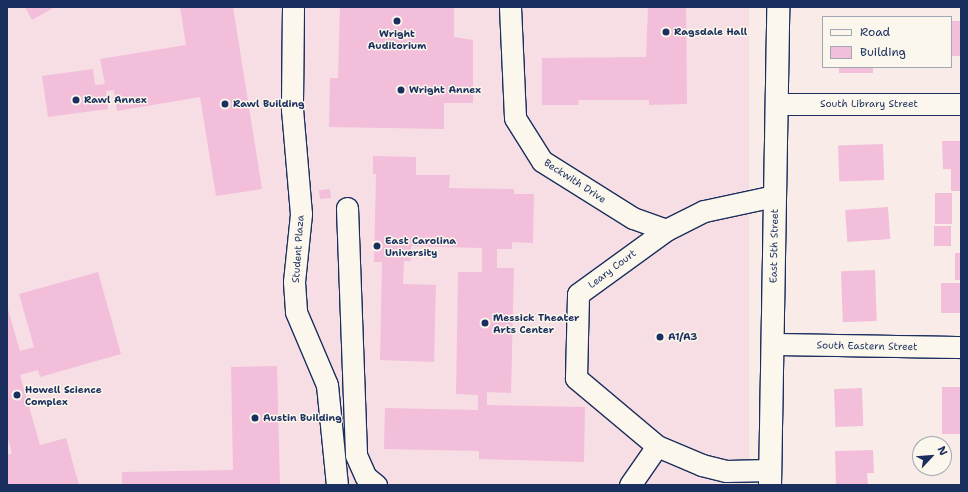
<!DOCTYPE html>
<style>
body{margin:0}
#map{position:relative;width:968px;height:492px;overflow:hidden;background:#f9ece8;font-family:"Shantell Sans",sans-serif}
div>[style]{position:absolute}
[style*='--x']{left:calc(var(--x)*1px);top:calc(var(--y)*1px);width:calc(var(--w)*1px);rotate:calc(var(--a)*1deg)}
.built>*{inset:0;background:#f7dee4;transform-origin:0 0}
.building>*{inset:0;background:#f2beda;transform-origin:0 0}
.roads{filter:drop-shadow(1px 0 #1b2f5e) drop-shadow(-1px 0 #1b2f5e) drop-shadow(0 1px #1b2f5e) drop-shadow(0 -1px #1b2f5e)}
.street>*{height:21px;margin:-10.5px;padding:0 10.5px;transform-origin:10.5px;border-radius:10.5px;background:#fbf7ec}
.secondary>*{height:22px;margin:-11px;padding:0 11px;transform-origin:11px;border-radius:11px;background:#fbf7ec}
.dots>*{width:11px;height:11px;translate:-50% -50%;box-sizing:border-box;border:2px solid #fbf7ec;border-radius:50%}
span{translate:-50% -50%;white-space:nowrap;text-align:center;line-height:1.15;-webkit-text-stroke:3px #fbf7ec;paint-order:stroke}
.poi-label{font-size:10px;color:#1b2f5e;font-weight:700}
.left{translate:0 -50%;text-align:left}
.street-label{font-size:10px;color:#1b2f5e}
.frame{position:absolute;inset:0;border:8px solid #1b2f5e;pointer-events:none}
.legend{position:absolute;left:822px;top:16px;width:130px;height:52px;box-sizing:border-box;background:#fbf7ec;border:1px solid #a1a7b3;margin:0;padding:5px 7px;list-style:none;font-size:12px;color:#1b2f5e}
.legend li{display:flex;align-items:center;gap:8px;height:20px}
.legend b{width:20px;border:1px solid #a1a7b3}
.north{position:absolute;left:912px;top:436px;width:40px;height:40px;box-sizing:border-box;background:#fbf7ec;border:1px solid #a1a7b3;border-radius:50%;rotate:64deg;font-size:11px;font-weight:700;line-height:16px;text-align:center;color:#1b2f5e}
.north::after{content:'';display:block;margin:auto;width:14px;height:18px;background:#1b2f5e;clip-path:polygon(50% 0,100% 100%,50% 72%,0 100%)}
</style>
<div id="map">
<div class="built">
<i style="left:7px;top:7px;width:742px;height:478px"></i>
</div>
<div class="building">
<i style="clip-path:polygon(25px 7px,55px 7px,32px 20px)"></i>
<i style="clip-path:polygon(180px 7px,233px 7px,262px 189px,216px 196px,200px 97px,117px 111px,114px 90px,106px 91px,108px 109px,48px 117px,42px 76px,93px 69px,95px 85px,105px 84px,100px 59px,186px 45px)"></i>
<i style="clip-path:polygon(340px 7px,454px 7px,454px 37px,473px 40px,473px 103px,444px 103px,444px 129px,329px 127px,330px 78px,338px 78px)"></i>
<i style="clip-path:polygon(648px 7px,686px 7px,687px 104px,649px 105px,649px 100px,578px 100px,579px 105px,542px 105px,542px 58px,646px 57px)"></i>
<i style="left:951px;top:21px;width:10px;height:35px"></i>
<i style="left:839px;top:67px;width:34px;height:6px"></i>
<i style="clip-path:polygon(942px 141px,961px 141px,961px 191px,951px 191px,951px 169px,943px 169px)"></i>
<i style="left:883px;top:144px;width:36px;height:45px;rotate:88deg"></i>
<i style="clip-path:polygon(373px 156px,416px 157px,416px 175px,450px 175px,449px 188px,514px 189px,514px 194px,534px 194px,533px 243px,512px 242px,512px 249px,497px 249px,497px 268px,514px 268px,511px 393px,487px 392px,487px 405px,585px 407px,584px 462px,479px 459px,479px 451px,384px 449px,385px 408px,478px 410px,478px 395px,456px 394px,458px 272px,482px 272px,482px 248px,411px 246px,411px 261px,404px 261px,403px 284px,436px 285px,434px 362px,380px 360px,382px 262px,374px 262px,376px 174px,373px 174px)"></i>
<i style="left:330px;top:189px;width:9px;height:11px;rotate:84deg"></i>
<i style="left:935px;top:193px;width:17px;height:31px"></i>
<i style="left:888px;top:207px;width:32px;height:43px;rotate:86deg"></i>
<i style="left:951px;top:226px;width:20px;height:17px;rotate:90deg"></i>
<i style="left:955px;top:253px;width:6px;height:27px"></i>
<i style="left:875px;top:270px;width:51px;height:34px;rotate:88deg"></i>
<i style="clip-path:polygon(98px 272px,121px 354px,40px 377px,38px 370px,20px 375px,40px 445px,66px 438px,79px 485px,7px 485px,7px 455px,12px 453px,7px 434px,7px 306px,20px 351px,34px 347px,19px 294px)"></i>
<i style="left:941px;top:283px;width:20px;height:30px"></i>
<i style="clip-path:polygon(277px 366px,280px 485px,122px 485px,122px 472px,233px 470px,231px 367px)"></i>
<i style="left:961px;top:387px;width:47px;height:19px;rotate:90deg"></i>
<i style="left:862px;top:388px;width:38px;height:28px;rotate:88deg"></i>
<i style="clip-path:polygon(873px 450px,874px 473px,867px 473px,868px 485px,836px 485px,835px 451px)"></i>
</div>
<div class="roads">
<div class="street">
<i style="--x:293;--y:7;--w:102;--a:90.6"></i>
<i style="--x:292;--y:109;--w:105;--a:85.1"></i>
<i style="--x:301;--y:214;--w:68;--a:95.9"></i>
<i style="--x:294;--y:282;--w:30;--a:86"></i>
<i style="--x:296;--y:312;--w:79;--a:67"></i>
<i style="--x:327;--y:385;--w:100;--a:84.3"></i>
<i style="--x:510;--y:7;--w:111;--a:87.4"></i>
<i style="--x:515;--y:118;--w:51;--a:57.9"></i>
<i style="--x:542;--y:161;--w:107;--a:32.1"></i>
<i style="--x:633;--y:218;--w:35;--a:20"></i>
<i style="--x:776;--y:104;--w:185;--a:0"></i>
<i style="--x:347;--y:208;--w:247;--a:87.9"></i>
<i style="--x:356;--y:455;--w:24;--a:66"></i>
<i style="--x:366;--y:477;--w:13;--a:39"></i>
<i style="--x:772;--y:344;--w:189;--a:0.9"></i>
<i style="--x:770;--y:470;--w:44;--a:178.7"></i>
<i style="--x:726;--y:471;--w:25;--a:-166"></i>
<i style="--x:702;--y:465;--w:49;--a:-157.1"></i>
<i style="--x:657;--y:446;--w:106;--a:-140"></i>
<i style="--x:576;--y:378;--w:84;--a:-88.6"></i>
<i style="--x:578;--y:294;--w:109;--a:-36"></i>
<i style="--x:666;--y:230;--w:42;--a:-26.6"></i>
<i style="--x:704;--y:211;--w:72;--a:-12.1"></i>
<i style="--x:630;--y:485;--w:47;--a:-55.3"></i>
</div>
<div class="secondary">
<i style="--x:770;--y:485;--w:478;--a:-89"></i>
</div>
</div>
<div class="dots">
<i style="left:397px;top:21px;background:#1b2f5e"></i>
<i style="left:666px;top:32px;background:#1b2f5e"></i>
<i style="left:401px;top:90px;background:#1b2f5e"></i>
<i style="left:76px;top:100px;background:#1b2f5e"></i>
<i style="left:225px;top:104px;background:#1b2f5e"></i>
<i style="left:377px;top:246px;background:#1b2f5e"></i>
<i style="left:485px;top:323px;background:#1b2f5e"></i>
<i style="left:660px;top:337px;background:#1b2f5e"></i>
<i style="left:17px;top:395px;background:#1b2f5e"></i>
<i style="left:255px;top:418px;background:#1b2f5e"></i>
</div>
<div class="poi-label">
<span class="left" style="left:674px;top:32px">Ragsdale Hall</span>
<span style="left:397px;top:39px">Wright<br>Auditorium</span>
<span class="left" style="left:409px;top:90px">Wright Annex</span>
<span class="left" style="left:84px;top:100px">Rawl Annex</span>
<span class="left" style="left:233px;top:104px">Rawl Building</span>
<span class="left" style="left:385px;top:246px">East Carolina<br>University</span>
<span class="left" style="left:493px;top:323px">Messick Theater<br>Arts Center</span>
<span class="left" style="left:668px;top:337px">A1/A3</span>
<span class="left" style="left:25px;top:395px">Howell Science<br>Complex</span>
<span class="left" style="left:263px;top:418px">Austin Building</span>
</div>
<div class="street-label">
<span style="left:869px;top:104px">South Library Street</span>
<span style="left:575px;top:181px;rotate:33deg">Beckwith Drive</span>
<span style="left:774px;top:246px;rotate:-89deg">East 5th Street</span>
<span style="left:298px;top:249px;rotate:-86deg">Student Plaza</span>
<span style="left:612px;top:269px;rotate:-37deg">Leary Court</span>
<span style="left:867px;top:346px;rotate:1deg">South Eastern Street</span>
</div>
<div class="frame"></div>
<ul class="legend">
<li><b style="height:5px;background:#fbf7ec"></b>Road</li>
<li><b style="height:11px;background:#f2beda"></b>Building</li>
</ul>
<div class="north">N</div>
</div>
